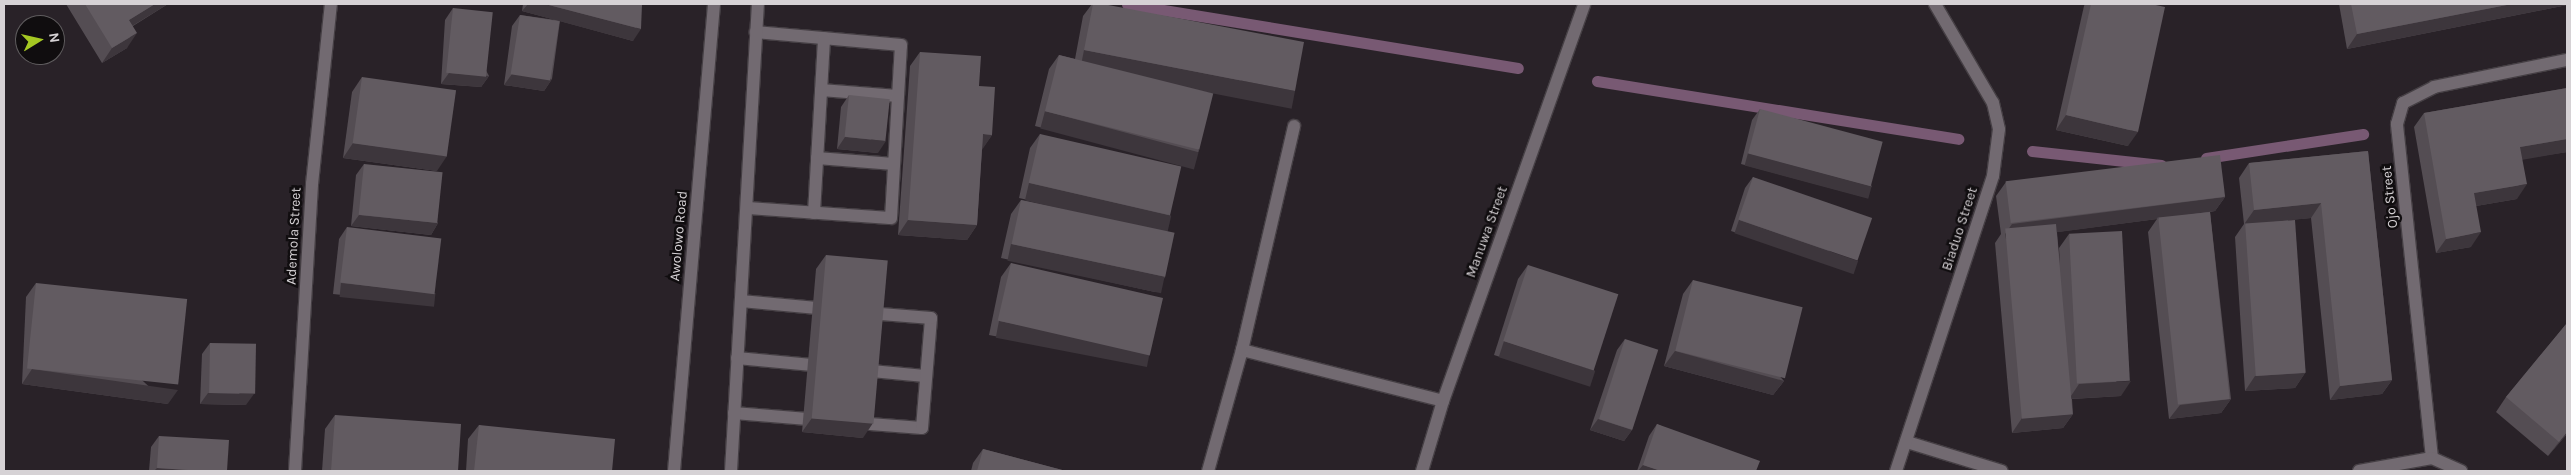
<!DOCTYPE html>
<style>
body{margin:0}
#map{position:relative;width:2571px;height:475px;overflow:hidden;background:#292228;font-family:Karla,sans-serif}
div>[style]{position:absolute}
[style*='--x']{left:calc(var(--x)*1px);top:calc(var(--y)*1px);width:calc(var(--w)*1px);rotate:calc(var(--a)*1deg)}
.stream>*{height:11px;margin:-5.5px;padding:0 5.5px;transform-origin:5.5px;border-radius:5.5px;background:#785973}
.roads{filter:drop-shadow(1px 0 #453f44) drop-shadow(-1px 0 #453f44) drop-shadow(0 1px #453f44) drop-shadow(0 -1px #453f44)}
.service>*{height:12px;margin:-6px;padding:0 6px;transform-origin:6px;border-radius:6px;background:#726a71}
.minor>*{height:12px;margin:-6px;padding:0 6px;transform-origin:6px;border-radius:6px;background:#726a71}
.secondary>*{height:12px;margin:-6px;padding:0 6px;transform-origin:6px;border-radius:6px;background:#726a71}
.wall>*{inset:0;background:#544d53}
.shaded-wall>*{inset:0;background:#3d363c;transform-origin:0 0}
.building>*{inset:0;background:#625b61;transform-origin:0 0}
span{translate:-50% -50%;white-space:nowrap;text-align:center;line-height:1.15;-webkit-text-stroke:5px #100d0f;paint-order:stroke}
.street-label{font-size:14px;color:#d6d2d5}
.frame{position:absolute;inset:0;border:5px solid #d6d2d5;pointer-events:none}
.north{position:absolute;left:15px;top:15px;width:50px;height:50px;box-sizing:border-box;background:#100d0f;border:1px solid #5f5c5e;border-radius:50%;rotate:81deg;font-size:14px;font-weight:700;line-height:20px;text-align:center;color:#d6d2d5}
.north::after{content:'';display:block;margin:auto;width:18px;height:22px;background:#a5c823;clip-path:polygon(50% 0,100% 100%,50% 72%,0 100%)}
</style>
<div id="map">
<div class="stream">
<i style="--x:1127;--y:4;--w:396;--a:9.3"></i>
<i style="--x:1597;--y:81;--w:366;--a:9.1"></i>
<i style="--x:2032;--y:151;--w:130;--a:6.2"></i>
<i style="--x:2206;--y:158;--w:159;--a:-8.7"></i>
</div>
<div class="roads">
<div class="service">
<i style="--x:821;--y:90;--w:77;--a:4.5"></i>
<i style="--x:817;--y:158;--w:77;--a:4.5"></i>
<i style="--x:747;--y:208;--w:144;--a:4"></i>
<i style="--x:891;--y:218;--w:173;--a:-86.7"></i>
<i style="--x:901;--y:45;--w:146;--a:-174.9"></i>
<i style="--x:814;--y:213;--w:175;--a:-86.7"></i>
<i style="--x:741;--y:301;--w:87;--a:5.3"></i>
<i style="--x:737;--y:358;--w:86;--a:5.3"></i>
<i style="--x:861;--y:370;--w:64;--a:5.4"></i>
<i style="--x:734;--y:413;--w:86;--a:4.7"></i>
<i style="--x:857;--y:423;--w:65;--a:4.4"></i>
<i style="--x:922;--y:428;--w:110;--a:-85.3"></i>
<i style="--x:931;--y:318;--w:63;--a:-175.5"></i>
</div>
<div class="minor">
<i style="--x:1242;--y:350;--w:207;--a:14.2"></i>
<i style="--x:1907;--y:442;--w:99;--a:17"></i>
<i style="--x:2432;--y:458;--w:336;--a:-96"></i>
<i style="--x:2397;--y:124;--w:22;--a:-74"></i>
<i style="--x:2403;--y:103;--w:35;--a:-27"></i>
<i style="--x:2434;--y:87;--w:136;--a:-11.5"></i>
<i style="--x:295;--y:471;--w:288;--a:-86.6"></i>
<i style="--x:312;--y:184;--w:181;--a:-84"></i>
<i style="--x:1208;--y:471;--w:126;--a:-74.3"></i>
<i style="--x:1242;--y:350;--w:230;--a:-76.9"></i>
<i style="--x:1422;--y:471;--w:73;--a:-73.3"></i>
<i style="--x:1443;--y:401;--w:421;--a:-70.4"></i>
<i style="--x:1896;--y:471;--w:311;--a:-71.8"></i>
<i style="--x:1993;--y:176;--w:47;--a:-82.7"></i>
<i style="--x:1999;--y:129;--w:27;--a:-103"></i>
<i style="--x:1993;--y:103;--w:115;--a:-120.4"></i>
<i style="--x:2359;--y:471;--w:74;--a:-10.1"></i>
<i style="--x:2432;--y:458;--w:32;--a:24"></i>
</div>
<div class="secondary">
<i style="--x:674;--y:471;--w:469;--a:-85.1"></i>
<i style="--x:731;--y:471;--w:468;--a:-86.7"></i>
</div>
</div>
<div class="wall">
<i style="clip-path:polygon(66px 4px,168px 4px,133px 26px,127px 48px,102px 63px)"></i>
<i style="clip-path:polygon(523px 4px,642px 4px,633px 41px,560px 21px,552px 79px,544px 91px,504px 85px,512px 26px,520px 15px,556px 20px,522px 11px)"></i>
<i style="clip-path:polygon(1092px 4px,1103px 4px,1285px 105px,1172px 84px,1199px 151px,1188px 165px,1035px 126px,1049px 69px,1059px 55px,1075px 59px,1083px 16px)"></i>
<i style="clip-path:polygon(2085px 4px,2151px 4px,2128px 146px,2056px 130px,2084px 6px)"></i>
<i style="clip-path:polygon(2339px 4px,2567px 4px,2567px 5px,2347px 49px)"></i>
<i style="clip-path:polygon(453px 8px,489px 76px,481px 87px,441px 84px,445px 20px)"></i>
<i style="clip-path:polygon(920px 52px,979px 86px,992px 135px,982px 149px,977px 225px,967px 240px,898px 235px,910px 66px)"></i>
<i style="clip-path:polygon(362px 77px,437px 171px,343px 158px,352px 92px)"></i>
<i style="clip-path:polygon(2567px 88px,2567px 152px,2522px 159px,2517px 199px,2476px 206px,2471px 247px,2436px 253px,2414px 127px,2424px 113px)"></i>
<i style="clip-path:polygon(849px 95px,878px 153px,837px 149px,841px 107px)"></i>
<i style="clip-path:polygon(1760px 109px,1872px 186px,1864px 197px,1741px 164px,1752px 120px)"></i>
<i style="clip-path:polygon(1040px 134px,1171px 216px,1161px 230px,1165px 277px,1155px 292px,1001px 258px,1011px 214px,1021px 200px,1156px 229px,1019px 198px,1030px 148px)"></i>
<i style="clip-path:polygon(2368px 151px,2392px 380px,2382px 394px,2330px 400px,2311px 218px,2288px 220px,2305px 373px,2295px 388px,2245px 391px,2235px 237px,2244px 224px,2239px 178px,2249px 163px)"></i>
<i style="clip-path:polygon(364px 164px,438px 223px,431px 235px,351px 226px,356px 175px)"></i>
<i style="clip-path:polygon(1753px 177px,1850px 271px,1731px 231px,1745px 188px)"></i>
<i style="clip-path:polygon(2006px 182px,2225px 197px,2215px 211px,2210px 212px,2231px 399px,2221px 413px,2169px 419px,2148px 232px,2157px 219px,2057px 232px,2060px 266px,2059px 248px,2069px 234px,2121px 396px,2072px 399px,2073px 414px,2063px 428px,2012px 433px,1995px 243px,2001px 234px,1996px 196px)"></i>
<i style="clip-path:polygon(347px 227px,427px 304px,333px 294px,339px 239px)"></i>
<i style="clip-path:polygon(826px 255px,863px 438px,802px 432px,816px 269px)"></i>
<i style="clip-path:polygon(1011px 263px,1150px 350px,1140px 364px,989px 335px,1001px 277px)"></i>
<i style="clip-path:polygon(1528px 265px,1585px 384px,1494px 355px,1518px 279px)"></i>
<i style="clip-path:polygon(1693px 280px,1784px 381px,1773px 395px,1664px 366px,1683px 294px)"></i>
<i style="clip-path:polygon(36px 283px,168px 404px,22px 384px,26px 297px)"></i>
<i style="clip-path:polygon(2567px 323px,2567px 434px,2548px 456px,2496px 412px,2506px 397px)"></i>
<i style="clip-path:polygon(1625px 339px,1632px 430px,1624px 441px,1590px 430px,1617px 350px)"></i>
<i style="clip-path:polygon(210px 343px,246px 405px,200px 404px,202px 354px)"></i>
<i style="clip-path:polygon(335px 415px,458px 471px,322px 471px,325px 429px)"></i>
<i style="clip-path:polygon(1657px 424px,1756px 471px,1637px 471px,1649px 436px)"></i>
<i style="clip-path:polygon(479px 425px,612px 471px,466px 471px,468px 439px)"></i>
<i style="clip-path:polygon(159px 436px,227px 471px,149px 471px,151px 447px)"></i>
<i style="clip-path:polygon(983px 449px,1066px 471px,971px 471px,973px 463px)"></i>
</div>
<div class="shaded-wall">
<i style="clip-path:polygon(155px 4px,168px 4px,119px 34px,129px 20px)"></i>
<i style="clip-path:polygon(528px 4px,545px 4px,641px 29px,633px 41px,522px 11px)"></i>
<i style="clip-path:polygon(2512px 4px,2567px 4px,2567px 5px,2347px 49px,2357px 34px)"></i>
<i style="clip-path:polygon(137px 33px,127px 48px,102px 63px,112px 48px)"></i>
<i style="left:1084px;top:50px;width:215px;height:18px;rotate:11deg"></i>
<i style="clip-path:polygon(449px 73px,489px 76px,481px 87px,441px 84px)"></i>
<i style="clip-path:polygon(512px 74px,552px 79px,544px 91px,504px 85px)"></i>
<i style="left:1045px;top:111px;width:159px;height:18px;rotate:15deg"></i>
<i style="clip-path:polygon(2066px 115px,2138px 132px,2128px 146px,2056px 130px)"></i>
<i style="clip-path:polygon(983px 134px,992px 135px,982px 150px)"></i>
<i style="clip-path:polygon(845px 137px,886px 141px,878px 153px,837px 149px)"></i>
<i style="clip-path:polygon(2567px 139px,2567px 152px,2510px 162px,2520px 147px)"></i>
<i style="clip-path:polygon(353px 143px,447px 156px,437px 171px,343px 158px)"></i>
<i style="left:1748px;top:153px;width:128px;height:13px;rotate:15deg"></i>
<i style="left:1029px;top:183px;width:146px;height:18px;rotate:13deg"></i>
<i style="clip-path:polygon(2527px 184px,2517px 199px,2464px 208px,2474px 193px)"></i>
<i style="clip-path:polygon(2225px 197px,2215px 211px,2158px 219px,2158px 217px,2157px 219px,2006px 239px,2005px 234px,2012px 224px)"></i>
<i style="clip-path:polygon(2321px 203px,2311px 218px,2245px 225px,2245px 223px,2254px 210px)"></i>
<i style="clip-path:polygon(359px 215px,438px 223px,431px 235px,351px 226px)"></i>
<i style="clip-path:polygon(908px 220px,977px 225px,967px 240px,898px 235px)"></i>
<i style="left:1739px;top:220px;width:126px;height:14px;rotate:19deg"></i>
<i style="clip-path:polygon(2481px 232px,2471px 247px,2436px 253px,2446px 239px)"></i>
<i style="left:1011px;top:244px;width:157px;height:17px;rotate:12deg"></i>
<i style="left:341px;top:283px;width:95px;height:14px;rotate:6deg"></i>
<i style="left:999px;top:321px;width:154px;height:17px;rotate:11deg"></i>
<i style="left:1504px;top:341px;width:96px;height:17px;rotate:18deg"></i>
<i style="clip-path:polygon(1675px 351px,1784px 381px,1773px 395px,1664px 366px)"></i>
<i style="clip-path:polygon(32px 369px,178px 390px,168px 404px,22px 384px)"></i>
<i style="clip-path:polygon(2305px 373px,2295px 388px,2245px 391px,2255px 376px)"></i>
<i style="clip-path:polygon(2392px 380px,2382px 394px,2330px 400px,2340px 386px)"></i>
<i style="clip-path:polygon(2131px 381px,2121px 396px,2069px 399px,2079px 384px)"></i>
<i style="clip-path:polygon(208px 393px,254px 394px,246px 405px,200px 404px)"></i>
<i style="clip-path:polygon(2231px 399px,2221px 413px,2169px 419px,2180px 405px)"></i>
<i style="clip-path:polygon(2073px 414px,2063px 428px,2012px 433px,2022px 418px)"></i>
<i style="clip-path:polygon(812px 418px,873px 423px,863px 438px,802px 432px)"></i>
<i style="clip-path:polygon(1598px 419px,1632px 430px,1624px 441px,1590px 430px)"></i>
<i style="clip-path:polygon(2567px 432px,2567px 434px,2548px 456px,2559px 442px)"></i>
<i style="clip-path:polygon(1643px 465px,1661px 471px,1638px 471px)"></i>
<i style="clip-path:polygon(157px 468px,203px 471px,154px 471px)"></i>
</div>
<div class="building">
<i style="clip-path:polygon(85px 4px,155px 4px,129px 20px,137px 33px,112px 48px)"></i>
<i style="clip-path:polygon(545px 4px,642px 4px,641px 29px)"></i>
<i style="clip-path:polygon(1093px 4px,1103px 4px,1304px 42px,1295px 91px,1084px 50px)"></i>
<i style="clip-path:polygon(2091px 4px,2151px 4px,2165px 7px,2138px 132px,2066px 115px)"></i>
<i style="clip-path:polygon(2351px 4px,2512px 4px,2357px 34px)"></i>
<i style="left:453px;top:8px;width:40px;height:65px;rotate:6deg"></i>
<i style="left:520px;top:15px;width:40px;height:60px;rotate:9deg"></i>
<i style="clip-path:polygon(920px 52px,981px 56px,979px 86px,995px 87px,992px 135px,983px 134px,977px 225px,908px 220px)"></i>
<i style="left:1059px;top:55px;width:159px;height:58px;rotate:14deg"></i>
<i style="left:362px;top:77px;width:95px;height:67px;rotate:8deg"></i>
<i style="clip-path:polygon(2567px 88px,2567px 139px,2520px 147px,2527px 184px,2474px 193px,2481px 232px,2446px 239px,2424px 113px)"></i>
<i style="left:849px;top:95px;width:41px;height:42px;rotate:6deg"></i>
<i style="left:1760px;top:109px;width:127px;height:46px;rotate:15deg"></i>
<i style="left:1040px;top:134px;width:145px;height:50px;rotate:13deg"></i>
<i style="clip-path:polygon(2368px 151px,2392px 380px,2340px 386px,2321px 203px,2254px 210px,2249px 163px)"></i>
<i style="left:2220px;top:155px;width:42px;height:216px;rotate:83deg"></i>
<i style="left:364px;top:164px;width:79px;height:51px;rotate:6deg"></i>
<i style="left:1753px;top:177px;width:126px;height:45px;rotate:19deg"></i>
<i style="left:1021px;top:200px;width:157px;height:45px;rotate:12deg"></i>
<i style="left:2210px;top:212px;width:188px;height:52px;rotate:84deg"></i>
<i style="left:2295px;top:220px;width:153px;height:50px;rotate:86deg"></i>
<i style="left:2056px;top:224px;width:191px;height:51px;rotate:85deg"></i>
<i style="left:347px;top:227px;width:95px;height:56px;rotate:7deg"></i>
<i style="left:2122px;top:231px;width:150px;height:53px;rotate:87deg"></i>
<i style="left:826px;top:255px;width:62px;height:164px;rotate:5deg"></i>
<i style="left:1011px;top:263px;width:156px;height:59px;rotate:13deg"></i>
<i style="left:1528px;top:265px;width:95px;height:80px;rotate:18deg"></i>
<i style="left:1693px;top:280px;width:113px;height:73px;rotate:14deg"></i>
<i style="left:36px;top:283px;width:152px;height:86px;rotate:6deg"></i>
<i style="clip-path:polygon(2567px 323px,2567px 432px,2559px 442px,2506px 397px)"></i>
<i style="left:1625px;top:339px;width:35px;height:84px;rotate:18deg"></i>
<i style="left:210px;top:343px;width:46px;height:50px;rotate:1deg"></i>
<i style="clip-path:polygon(335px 415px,461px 424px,458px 471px,331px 471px)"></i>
<i style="clip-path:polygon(1657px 424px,1760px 461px,1756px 471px,1661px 471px,1643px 465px)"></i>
<i style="clip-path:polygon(479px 425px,615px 439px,612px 471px,474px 471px)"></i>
<i style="clip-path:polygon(159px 436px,229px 440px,227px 471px,203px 471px,157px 468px)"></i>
<i style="clip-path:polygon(983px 449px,1066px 471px,977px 471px)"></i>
</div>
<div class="street-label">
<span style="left:2390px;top:197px;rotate:-96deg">Ojo Street</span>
<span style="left:1960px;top:229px;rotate:-72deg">Biaduo Street</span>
<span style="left:1487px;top:232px;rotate:-70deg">Manuwa Street</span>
<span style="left:294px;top:236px;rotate:-87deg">Ademola Street</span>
<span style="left:679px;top:236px;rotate:-85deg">Awolowo Road</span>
</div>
<div class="frame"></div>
<div class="north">N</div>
</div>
